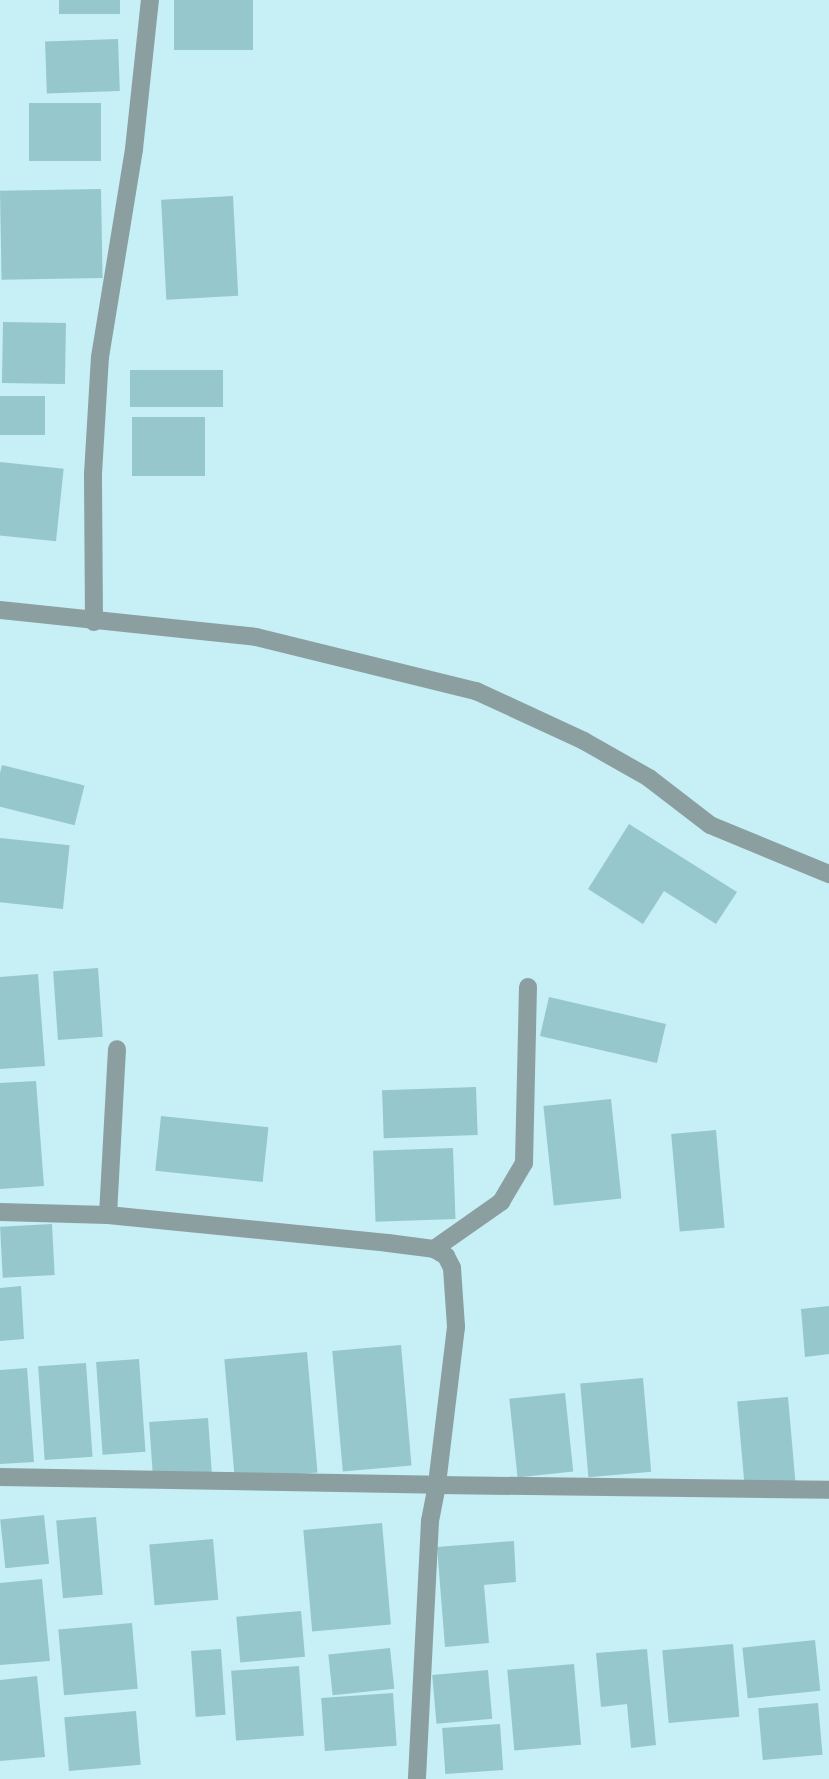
<!DOCTYPE html>
<style>
body{margin:0}
#map{position:relative;width:829px;height:1779px;overflow:hidden;background:#c6f0f5;font-family:Georgia,serif}
div>[style]{position:absolute}
[style*='--x']{left:calc(var(--x)*1px);top:calc(var(--y)*1px);width:calc(var(--w)*1px);rotate:calc(var(--a)*1deg)}
.building>*{inset:0;background:#96c7cc;transform-origin:0 0}
.street>*{height:18px;margin:-9px;padding:0 9px;transform-origin:9px;border-radius:9px;background:#8b9fa1}
span{translate:-50% -50%;white-space:nowrap;text-align:center;line-height:1.15;-webkit-text-stroke:5px #c6f0f5;paint-order:stroke}
</style>
<div id="map">
<div class="building">
<i style="left:59px;top:0;width:61px;height:14px"></i>
<i style="left:174px;top:0;width:79px;height:50px"></i>
<i style="left:118px;top:39px;width:52px;height:73px;rotate:88deg"></i>
<i style="left:29px;top:103px;width:72px;height:58px"></i>
<i style="left:101px;top:189px;width:89px;height:101px;rotate:89deg"></i>
<i style="left:233px;top:196px;width:100px;height:72px;rotate:87deg"></i>
<i style="left:3px;top:322px;width:63px;height:61px;rotate:1deg"></i>
<i style="left:130px;top:370px;width:93px;height:37px"></i>
<i style="left:0;top:396px;width:45px;height:39px"></i>
<i style="left:132px;top:417px;width:73px;height:59px"></i>
<i style="left:0;top:462px;width:64px;height:73px;rotate:6deg"></i>
<i style="left:2px;top:765px;width:85px;height:41px;rotate:14deg"></i>
<i style="clip-path:polygon(629px 824px,737px 892px,716px 924px,664px 891px,643px 924px,588px 889px)"></i>
<i style="left:0;top:838px;width:70px;height:64px;rotate:6deg"></i>
<i style="left:98px;top:968px;width:69px;height:45px;rotate:86deg"></i>
<i style="clip-path:polygon(38px 974px,45px 1066px,0 1069px,0 977px)"></i>
<i style="left:549px;top:997px;width:120px;height:40px;rotate:13deg"></i>
<i style="clip-path:polygon(36px 1081px,44px 1186px,0 1189px,0 1083px)"></i>
<i style="left:476px;top:1087px;width:48px;height:94px;rotate:88deg"></i>
<i style="left:611px;top:1099px;width:100px;height:68px;rotate:84deg"></i>
<i style="left:161px;top:1116px;width:108px;height:55px;rotate:6deg"></i>
<i style="left:716px;top:1130px;width:98px;height:45px;rotate:85deg"></i>
<i style="left:453px;top:1148px;width:71px;height:80px;rotate:88deg"></i>
<i style="left:52px;top:1224px;width:51px;height:52px;rotate:87deg"></i>
<i style="clip-path:polygon(21px 1286px,24px 1339px,0 1341px,0 1288px)"></i>
<i style="clip-path:polygon(829px 1306px,829px 1354px,805px 1357px,801px 1309px)"></i>
<i style="left:401px;top:1345px;width:121px;height:69px;rotate:85deg"></i>
<i style="left:307px;top:1352px;width:121px;height:83px;rotate:85deg"></i>
<i style="left:139px;top:1359px;width:93px;height:43px;rotate:86deg"></i>
<i style="left:86px;top:1363px;width:94px;height:48px;rotate:86deg"></i>
<i style="clip-path:polygon(27px 1368px,34px 1462px,0 1464px,0 1370px)"></i>
<i style="left:643px;top:1378px;width:94px;height:63px;rotate:85deg"></i>
<i style="left:565px;top:1393px;width:79px;height:56px;rotate:84deg"></i>
<i style="left:788px;top:1397px;width:87px;height:51px;rotate:85deg"></i>
<i style="left:208px;top:1418px;width:55px;height:59px;rotate:86deg"></i>
<i style="left:44px;top:1515px;width:49px;height:44px;rotate:84deg"></i>
<i style="left:96px;top:1517px;width:78px;height:40px;rotate:85deg"></i>
<i style="left:382px;top:1523px;width:102px;height:79px;rotate:85deg"></i>
<i style="left:213px;top:1539px;width:61px;height:64px;rotate:85deg"></i>
<i style="clip-path:polygon(514px 1541px,516px 1582px,484px 1585px,489px 1643px,445px 1647px,437px 1547px)"></i>
<i style="clip-path:polygon(42px 1579px,50px 1661px,0 1665px,0 1583px)"></i>
<i style="left:301px;top:1611px;width:46px;height:65px;rotate:85deg"></i>
<i style="left:132px;top:1623px;width:66px;height:74px;rotate:85deg"></i>
<i style="left:815px;top:1640px;width:51px;height:73px;rotate:84deg"></i>
<i style="left:733px;top:1644px;width:73px;height:71px;rotate:85deg"></i>
<i style="left:390px;top:1648px;width:41px;height:62px;rotate:84deg"></i>
<i style="left:221px;top:1649px;width:66px;height:30px;rotate:86deg"></i>
<i style="clip-path:polygon(647px 1649px,656px 1745px,631px 1748px,627px 1704px,601px 1707px,596px 1653px)"></i>
<i style="left:574px;top:1664px;width:81px;height:67px;rotate:85deg"></i>
<i style="left:299px;top:1666px;width:70px;height:68px;rotate:86deg"></i>
<i style="left:488px;top:1670px;width:49px;height:56px;rotate:85deg"></i>
<i style="clip-path:polygon(37px 1676px,45px 1757px,0 1761px,0 1680px)"></i>
<i style="left:393px;top:1693px;width:53px;height:72px;rotate:86deg"></i>
<i style="left:818px;top:1703px;width:52px;height:60px;rotate:85deg"></i>
<i style="left:136px;top:1711px;width:54px;height:72px;rotate:85deg"></i>
<i style="left:500px;top:1724px;width:46px;height:58px;rotate:86deg"></i>
</div>
<div class="street">
<i style="--x:0;--y:610;--w:257;--a:6"></i>
<i style="--x:256;--y:637;--w:227;--a:13.8"></i>
<i style="--x:476;--y:691;--w:119;--a:24.8"></i>
<i style="--x:584;--y:741;--w:75;--a:29.6"></i>
<i style="--x:649;--y:778;--w:77;--a:37.6"></i>
<i style="--x:710;--y:825;--w:129;--a:22.4"></i>
<i style="--x:94;--y:622;--w:148;--a:-90.4"></i>
<i style="--x:93;--y:474;--w:117;--a:-86.6"></i>
<i style="--x:100;--y:357;--w:211;--a:-80.7"></i>
<i style="--x:134;--y:149;--w:150;--a:-83.9"></i>
<i style="--x:0;--y:1212;--w:108;--a:1.6"></i>
<i style="--x:108;--y:1215;--w:281;--a:5.7"></i>
<i style="--x:388;--y:1243;--w:46;--a:7.4"></i>
<i style="--x:434;--y:1249;--w:14;--a:30"></i>
<i style="--x:446;--y:1256;--w:13;--a:63"></i>
<i style="--x:452;--y:1268;--w:59;--a:86.1"></i>
<i style="--x:456;--y:1327;--w:159;--a:96.9"></i>
<i style="--x:437;--y:1485;--w:392;--a:0.7"></i>
<i style="--x:108;--y:1215;--w:166;--a:-86.9"></i>
<i style="--x:434;--y:1249;--w:82;--a:-35"></i>
<i style="--x:501;--y:1202;--w:45;--a:-59.5"></i>
<i style="--x:524;--y:1163;--w:176;--a:-88.7"></i>
<i style="--x:0;--y:1477;--w:437;--a:1"></i>
<i style="--x:437;--y:1485;--w:37;--a:101"></i>
<i style="--x:430;--y:1521;--w:258;--a:92.9"></i>
</div>
</div>
